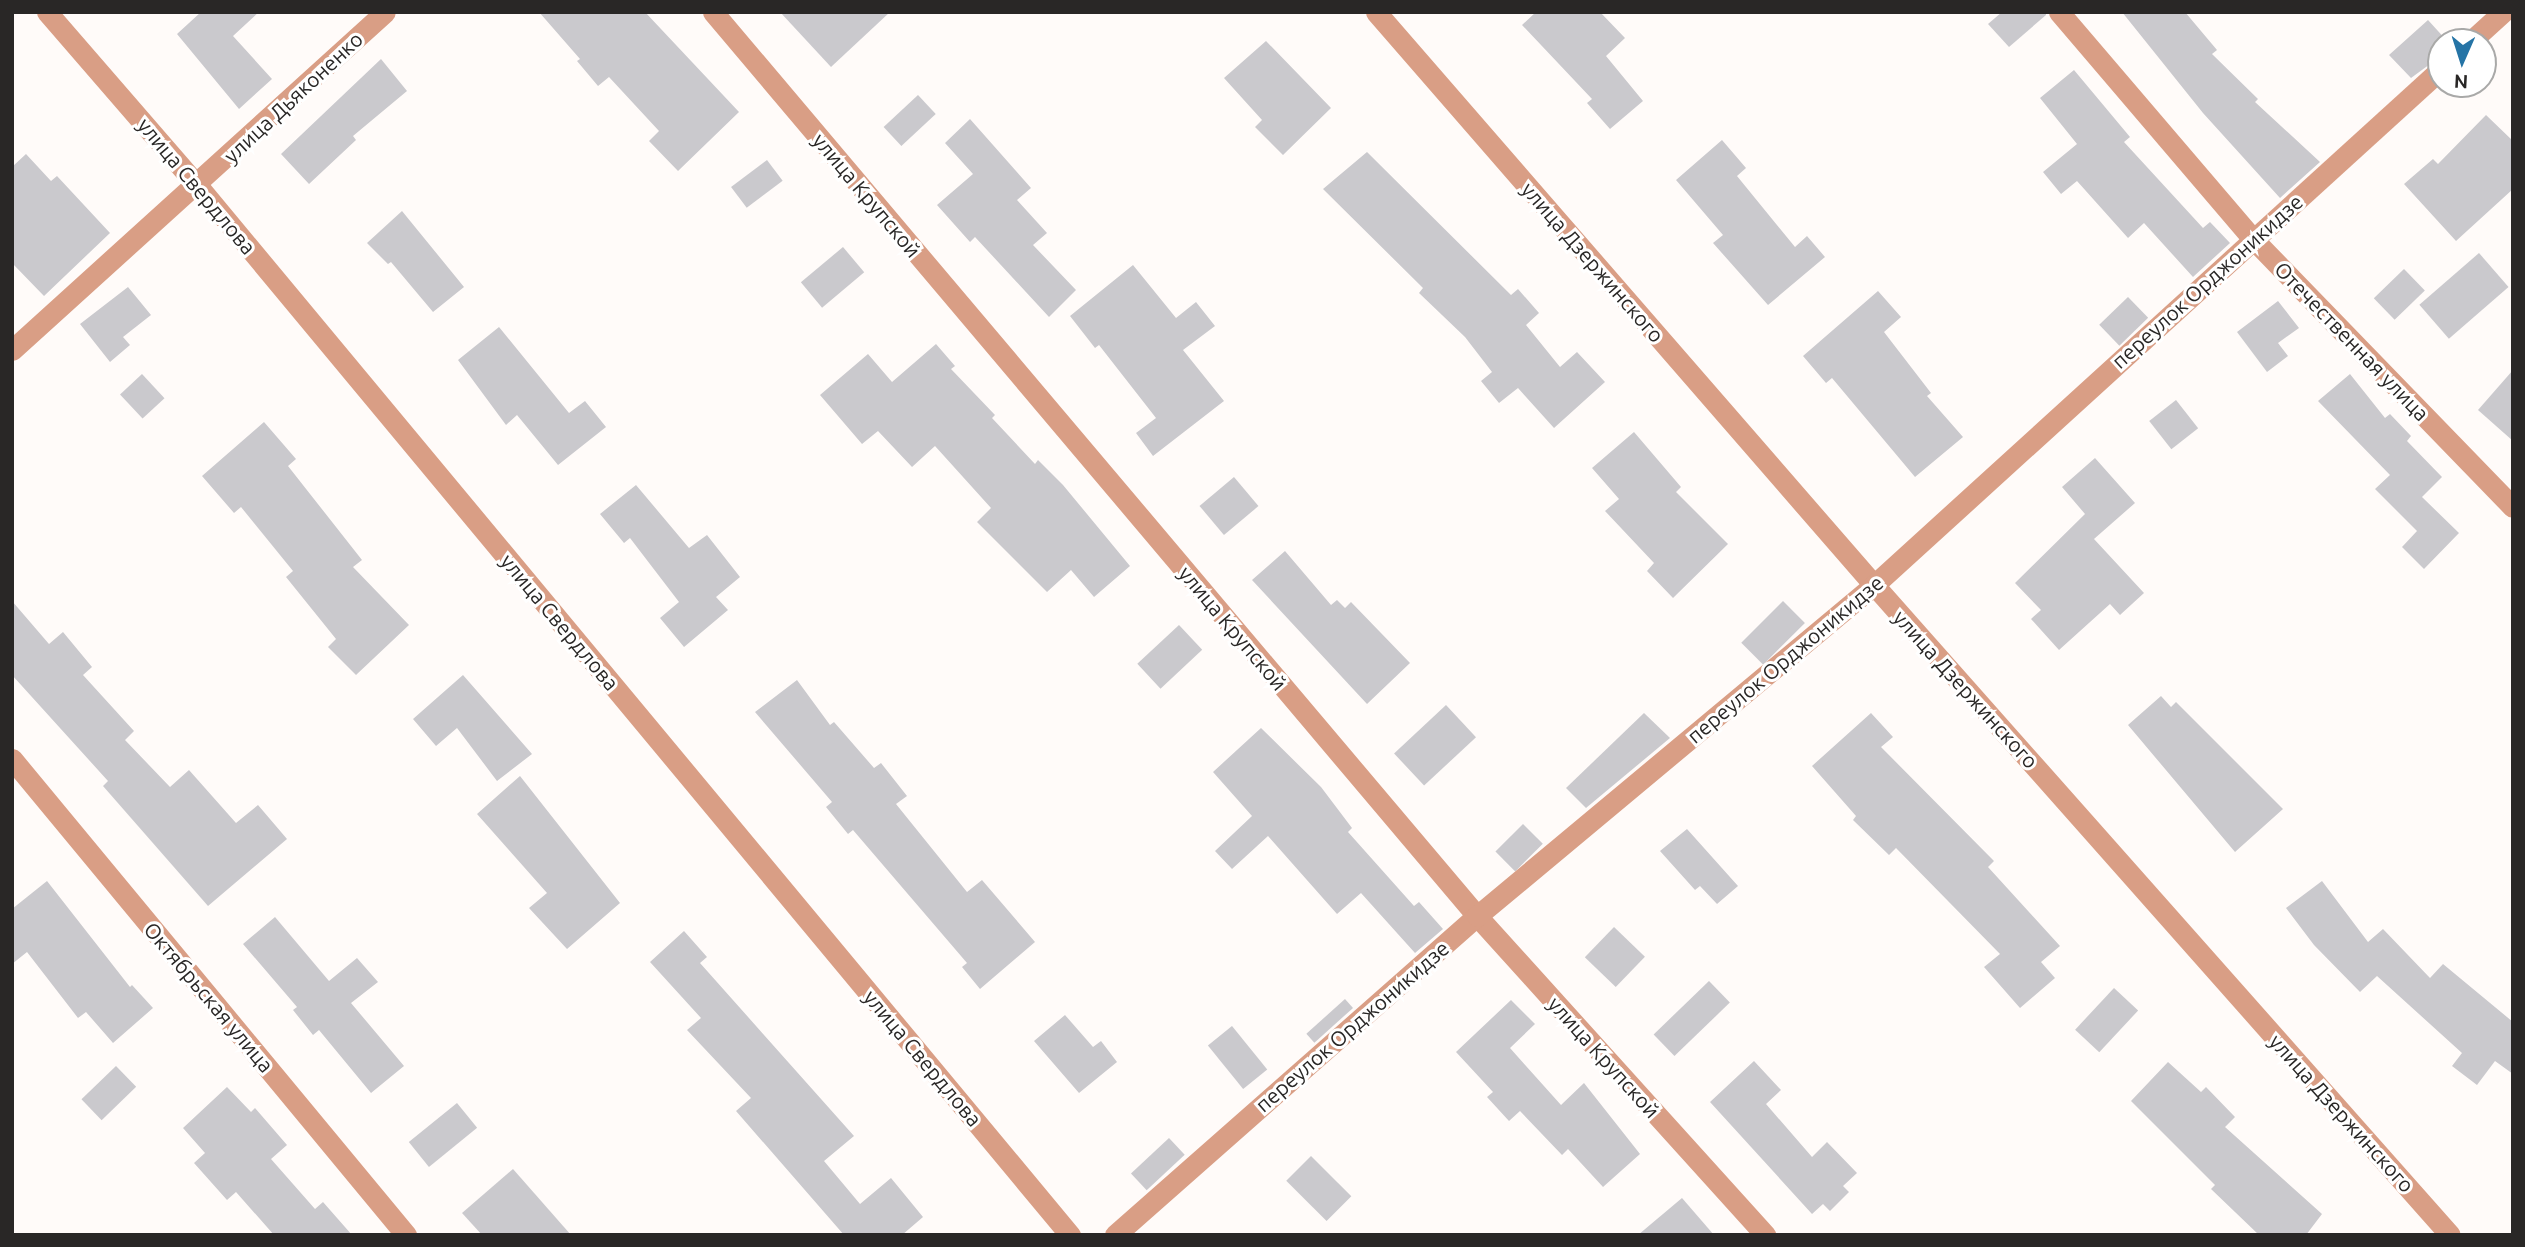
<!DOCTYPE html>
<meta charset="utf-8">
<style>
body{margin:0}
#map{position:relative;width:2525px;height:1247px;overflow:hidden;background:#fffbf9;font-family:Ubuntu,sans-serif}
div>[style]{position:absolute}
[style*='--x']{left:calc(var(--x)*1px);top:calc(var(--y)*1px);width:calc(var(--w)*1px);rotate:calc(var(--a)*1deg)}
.building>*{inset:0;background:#cac9cd;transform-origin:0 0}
.minor>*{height:21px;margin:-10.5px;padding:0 10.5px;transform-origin:10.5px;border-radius:10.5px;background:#d99e85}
span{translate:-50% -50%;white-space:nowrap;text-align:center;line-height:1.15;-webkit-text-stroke:6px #fff;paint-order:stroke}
.street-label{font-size:21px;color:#292726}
.frame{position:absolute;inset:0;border:14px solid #292726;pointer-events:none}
.north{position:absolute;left:2427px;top:28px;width:70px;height:70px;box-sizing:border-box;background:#fff;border:2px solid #a9a9a8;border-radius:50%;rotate:183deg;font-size:19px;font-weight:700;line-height:28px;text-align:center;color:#292726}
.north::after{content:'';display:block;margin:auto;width:24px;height:32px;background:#2574a6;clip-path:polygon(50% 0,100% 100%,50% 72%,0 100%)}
</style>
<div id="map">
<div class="building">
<i style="clip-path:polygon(201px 12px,259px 12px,233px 36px,272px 79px,239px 109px,177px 34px)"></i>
<i style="clip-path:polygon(539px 12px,645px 12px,739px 112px,678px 171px,649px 141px,659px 131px,609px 77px,598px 86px,577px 61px,580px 59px)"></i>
<i style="clip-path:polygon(780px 12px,890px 12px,831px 67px)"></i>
<i style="clip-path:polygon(1536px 12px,1600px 12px,1625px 38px,1606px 56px,1643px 101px,1610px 129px,1587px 103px,1592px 99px,1522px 25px)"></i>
<i style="clip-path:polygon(2002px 12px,2046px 12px,2046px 15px,2009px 47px,1988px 24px)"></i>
<i style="clip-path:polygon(2122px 12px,2185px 12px,2217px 50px,2212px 54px,2258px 99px,2255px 102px,2320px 162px,2280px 198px,2203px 113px)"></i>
<i style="clip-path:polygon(2428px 20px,2448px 42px,2441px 42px,2441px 56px,2411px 78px,2389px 55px)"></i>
<i style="clip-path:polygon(1266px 41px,1331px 108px,1283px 155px,1255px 127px,1262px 120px,1224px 78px)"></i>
<i style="clip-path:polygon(381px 59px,407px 91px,353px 136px,356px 140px,309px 184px,281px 154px)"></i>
<i style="clip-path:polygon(2074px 70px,2130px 137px,2124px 142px,2203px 228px,2210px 222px,2230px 243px,2193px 277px,2144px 223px,2128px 238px,2077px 181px,2061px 194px,2043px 172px,2077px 144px,2040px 98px)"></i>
<i style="left:918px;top:95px;width:26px;height:47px;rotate:47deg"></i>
<i style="clip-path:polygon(2486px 115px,2513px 141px,2513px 189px,2456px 241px,2404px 184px,2433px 159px,2438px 164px)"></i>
<i style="clip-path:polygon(970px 119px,1031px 188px,1017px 200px,1047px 233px,1033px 245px,1076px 290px,1049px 317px,975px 237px,970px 242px,937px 205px,973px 174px,945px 143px)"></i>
<i style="clip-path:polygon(1722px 140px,1746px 168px,1737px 176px,1795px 247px,1807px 236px,1825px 257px,1768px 305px,1713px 243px,1723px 235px,1676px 180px)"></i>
<i style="clip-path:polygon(1367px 152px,1511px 295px,1518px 289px,1539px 313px,1526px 325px,1560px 367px,1577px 352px,1605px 382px,1554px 428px,1518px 388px,1499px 403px,1481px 381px,1492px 372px,1465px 337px,1419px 293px,1423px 288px,1323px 189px)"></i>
<i style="clip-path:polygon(26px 154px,51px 181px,57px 176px,110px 233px,44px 296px,12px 263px,12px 167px)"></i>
<i style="left:767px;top:160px;width:26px;height:45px;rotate:53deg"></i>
<i style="clip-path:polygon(402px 211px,464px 287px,433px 312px,391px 262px,388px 264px,367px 243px)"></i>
<i style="left:843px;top:247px;width:33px;height:55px;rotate:50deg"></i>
<i style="left:2479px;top:253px;width:45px;height:79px;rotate:49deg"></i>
<i style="clip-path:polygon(1133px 265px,1176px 318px,1196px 302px,1215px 326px,1183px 350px,1224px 401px,1153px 456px,1136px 433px,1156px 418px,1099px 345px,1095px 348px,1070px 316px)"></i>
<i style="left:2404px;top:269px;width:30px;height:42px;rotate:46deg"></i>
<i style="clip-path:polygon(128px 287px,151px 315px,123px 337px,130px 345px,110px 362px,80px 324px)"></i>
<i style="clip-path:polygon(1878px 291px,1901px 317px,1884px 332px,1931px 393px,1927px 396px,1963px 437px,1915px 477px,1832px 378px,1826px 383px,1803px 356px)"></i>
<i style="left:2128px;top:297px;width:29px;height:40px;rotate:46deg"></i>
<i style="clip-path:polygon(2278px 301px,2299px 328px,2278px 343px,2288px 356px,2267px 372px,2237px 332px)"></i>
<i style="clip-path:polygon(499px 327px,569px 413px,585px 401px,606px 427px,558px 465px,517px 415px,506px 425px,458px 360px)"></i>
<i style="clip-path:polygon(936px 344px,955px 366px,951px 369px,995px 415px,992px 418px,1035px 464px,1038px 460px,1063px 485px,1130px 566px,1094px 597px,1071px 570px,1047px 592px,977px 522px,991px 508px,935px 446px,912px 467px,878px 431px,862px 444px,820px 395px,868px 354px,892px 382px)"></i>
<i style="clip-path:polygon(2513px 370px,2513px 441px,2478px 410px)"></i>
<i style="left:142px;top:374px;width:33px;height:30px;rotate:47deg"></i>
<i style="clip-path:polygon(2350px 374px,2385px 418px,2390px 414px,2411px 436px,2407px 441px,2442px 477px,2422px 497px,2459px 533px,2424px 569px,2402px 547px,2417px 531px,2375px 489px,2390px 475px,2318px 401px)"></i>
<i style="left:2176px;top:400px;width:36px;height:34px;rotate:52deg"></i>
<i style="clip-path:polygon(264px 422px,296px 459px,288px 466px,362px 560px,353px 567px,409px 625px,356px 675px,328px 647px,336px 639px,286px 577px,293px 571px,241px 507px,234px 513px,202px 476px)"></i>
<i style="clip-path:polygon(1634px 432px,1681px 487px,1676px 492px,1728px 544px,1673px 598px,1647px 571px,1654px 563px,1605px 511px,1619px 499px,1592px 468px)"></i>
<i style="clip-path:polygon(2095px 458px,2135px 503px,2094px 539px,2144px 593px,2120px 615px,2110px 604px,2059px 650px,2031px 619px,2041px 610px,2015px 583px,2085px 514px,2062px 487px)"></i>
<i style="left:1234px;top:477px;width:38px;height:45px;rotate:50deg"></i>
<i style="clip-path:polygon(636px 485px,689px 548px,707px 535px,740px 577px,716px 597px,728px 610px,684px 647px,660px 618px,679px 602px,630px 538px,624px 543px,600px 514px)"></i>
<i style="clip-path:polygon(1285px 551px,1331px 605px,1337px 600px,1345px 608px,1351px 602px,1410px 663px,1367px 704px,1252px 580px)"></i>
<i style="clip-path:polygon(12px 601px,49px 644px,63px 632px,92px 667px,83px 675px,134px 731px,125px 740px,170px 787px,189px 770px,236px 823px,258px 805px,287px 839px,208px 906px,103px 786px,108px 781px,12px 675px)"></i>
<i style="left:1783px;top:601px;width:31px;height:59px;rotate:45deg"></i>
<i style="left:1179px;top:625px;width:34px;height:57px;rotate:47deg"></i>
<i style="clip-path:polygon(463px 675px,532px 754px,497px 781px,457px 728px,436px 746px,413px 719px)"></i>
<i style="clip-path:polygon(797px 680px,830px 725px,834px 722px,874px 768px,881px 763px,907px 796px,896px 804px,967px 892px,982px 880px,1035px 942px,980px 989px,962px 967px,967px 963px,853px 830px,848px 834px,826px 807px,832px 802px,755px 712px)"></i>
<i style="clip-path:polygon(2161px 696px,2171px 707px,2176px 702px,2283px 809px,2235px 852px,2128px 725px)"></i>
<i style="left:1446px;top:705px;width:44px;height:71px;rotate:47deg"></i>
<i style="clip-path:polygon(1644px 713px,1670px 738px,1586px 808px,1566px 788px)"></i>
<i style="clip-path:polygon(1871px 713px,1893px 737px,1881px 747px,1994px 861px,1988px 867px,2060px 946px,2041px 962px,2055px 978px,2020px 1008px,1984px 967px,2000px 954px,1896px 848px,1889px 855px,1853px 820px,1856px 816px,1812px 766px)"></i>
<i style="clip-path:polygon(1261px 728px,1321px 787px,1352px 828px,1348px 832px,1414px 906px,1419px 902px,1443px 929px,1415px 953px,1361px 893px,1337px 914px,1268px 836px,1232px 869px,1215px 851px,1252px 816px,1213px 772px)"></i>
<i style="clip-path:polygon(520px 776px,620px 903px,567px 949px,529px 908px,547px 893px,477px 814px)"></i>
<i style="left:1523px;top:824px;width:28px;height:39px;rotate:45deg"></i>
<i style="clip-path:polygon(1687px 829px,1738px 886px,1717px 904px,1700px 886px,1695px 890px,1660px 851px)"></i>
<i style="clip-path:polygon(47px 881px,130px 987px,132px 985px,153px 1008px,113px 1043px,86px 1012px,78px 1018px,27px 952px,12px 964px,12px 909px)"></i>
<i style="clip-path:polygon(2322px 881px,2368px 942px,2383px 929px,2430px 978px,2443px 964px,2513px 1022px,2513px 1074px,2495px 1061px,2477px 1085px,2452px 1066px,2462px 1053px,2377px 976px,2360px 992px,2314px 945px,2286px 908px)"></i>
<i style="clip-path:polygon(275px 917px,329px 981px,357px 958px,378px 982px,351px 1003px,404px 1066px,371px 1093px,319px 1030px,313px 1035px,293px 1010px,297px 1007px,243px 944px)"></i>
<i style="left:1614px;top:927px;width:43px;height:42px;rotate:44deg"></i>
<i style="clip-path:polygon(684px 931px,707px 957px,700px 963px,854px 1136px,824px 1161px,860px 1204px,891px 1178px,923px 1217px,902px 1235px,844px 1235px,736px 1111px,751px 1098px,687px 1030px,701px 1018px,650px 962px)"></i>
<i style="left:1709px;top:981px;width:30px;height:77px;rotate:46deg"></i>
<i style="left:2114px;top:988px;width:33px;height:57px;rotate:43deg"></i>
<i style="left:1345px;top:999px;width:12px;height:52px;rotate:48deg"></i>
<i style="clip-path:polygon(1511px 1000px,1535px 1024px,1510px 1048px,1561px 1105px,1584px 1083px,1640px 1154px,1603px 1187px,1568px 1149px,1562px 1155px,1520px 1111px,1509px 1121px,1487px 1097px,1493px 1092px,1456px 1052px)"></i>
<i style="clip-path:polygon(1065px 1015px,1093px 1047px,1101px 1041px,1117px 1062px,1079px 1093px,1034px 1041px)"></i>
<i style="left:1232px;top:1026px;width:56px;height:31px;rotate:51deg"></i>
<i style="clip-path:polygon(1754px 1061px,1781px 1090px,1766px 1104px,1812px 1157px,1827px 1142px,1857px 1173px,1843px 1186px,1849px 1192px,1830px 1211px,1823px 1204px,1812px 1214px,1710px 1102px)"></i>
<i style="clip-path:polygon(2168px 1062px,2201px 1092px,2206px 1087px,2235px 1117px,2225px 1127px,2322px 1214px,2306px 1235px,2259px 1235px,2211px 1189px,2215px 1185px,2131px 1101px)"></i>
<i style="left:116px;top:1066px;width:29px;height:48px;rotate:46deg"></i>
<i style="clip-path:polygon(227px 1087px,251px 1112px,255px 1108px,287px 1145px,271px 1159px,315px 1209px,323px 1202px,352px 1235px,274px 1235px,236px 1192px,227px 1200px,194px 1163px,205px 1153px,183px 1128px)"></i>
<i style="left:457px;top:1103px;width:32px;height:62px;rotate:51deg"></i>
<i style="left:1169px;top:1138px;width:23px;height:52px;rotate:47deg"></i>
<i style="left:1311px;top:1156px;width:57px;height:35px;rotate:45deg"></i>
<i style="clip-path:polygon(513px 1169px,571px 1235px,482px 1235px,462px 1213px)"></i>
<i style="clip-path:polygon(1682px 1198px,1714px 1235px,1638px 1235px)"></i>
</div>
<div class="minor">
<i style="--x:47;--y:12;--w:229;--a:49.1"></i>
<i style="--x:197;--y:185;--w:1366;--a:50.26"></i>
<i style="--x:713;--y:12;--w:1184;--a:49.8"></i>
<i style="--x:1477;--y:916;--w:430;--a:47.9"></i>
<i style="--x:1376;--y:12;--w:759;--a:49.01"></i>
<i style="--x:1874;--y:585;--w:868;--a:48.45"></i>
<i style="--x:2059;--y:12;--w:299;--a:49.5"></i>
<i style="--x:2253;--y:239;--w:373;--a:45.9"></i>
<i style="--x:2470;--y:42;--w:45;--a:-42.3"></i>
<i style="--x:12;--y:350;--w:503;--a:-42.18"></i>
<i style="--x:12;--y:759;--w:618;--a:50.38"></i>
<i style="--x:1115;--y:1235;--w:482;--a:-41.4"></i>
<i style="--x:1477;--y:916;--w:517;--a:-39.82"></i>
<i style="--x:1874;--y:585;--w:767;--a:-42.3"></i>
</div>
<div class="street-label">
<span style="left:293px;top:97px;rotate:-43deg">улица Дьяконенко</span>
<span style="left:197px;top:186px;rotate:50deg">улица Свердлова</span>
<span style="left:867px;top:195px;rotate:50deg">улица Крупской</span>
<span style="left:1593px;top:262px;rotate:49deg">улица Дзержинского</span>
<span style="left:2207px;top:281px;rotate:-42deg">переулок Орджоникидзе</span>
<span style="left:2352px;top:341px;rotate:46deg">Отечественная улица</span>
<span style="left:560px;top:622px;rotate:50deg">улица Свердлова</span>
<span style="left:1233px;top:628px;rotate:50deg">улица Крупской</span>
<span style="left:1785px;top:659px;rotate:-40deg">переулок Орджоникидзе</span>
<span style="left:1966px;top:689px;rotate:48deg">улица Дзержинского</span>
<span style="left:209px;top:997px;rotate:50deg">Октябрьская улица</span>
<span style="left:1352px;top:1026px;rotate:-41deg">переулок Орджоникидзе</span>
<span style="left:1604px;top:1057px;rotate:48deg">улица Крупской</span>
<span style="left:923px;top:1058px;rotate:50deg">улица Свердлова</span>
<span style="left:2342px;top:1113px;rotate:48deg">улица Дзержинского</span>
</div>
<div class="frame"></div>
<div class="north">N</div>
</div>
